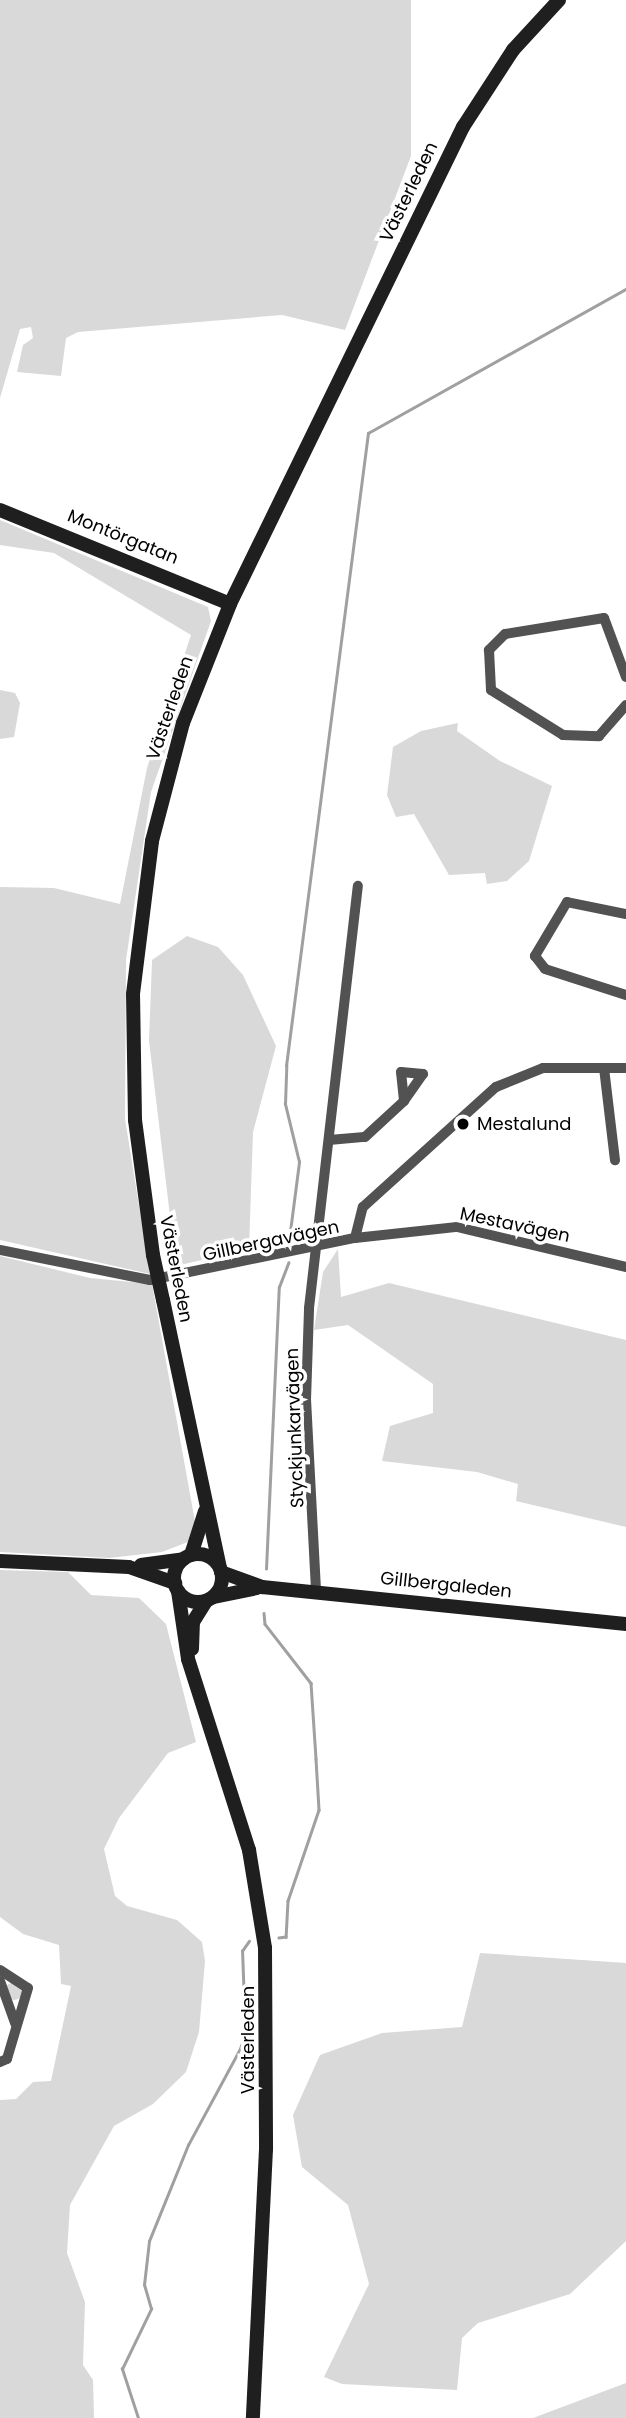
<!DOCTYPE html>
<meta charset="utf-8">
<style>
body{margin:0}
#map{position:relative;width:626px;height:2418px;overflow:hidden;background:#fff;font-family:Poppins,sans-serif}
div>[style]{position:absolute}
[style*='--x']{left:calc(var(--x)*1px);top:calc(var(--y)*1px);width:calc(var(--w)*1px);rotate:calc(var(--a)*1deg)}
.green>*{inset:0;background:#d9d9d9}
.round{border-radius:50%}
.stream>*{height:2.5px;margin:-1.25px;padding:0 1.25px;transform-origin:1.25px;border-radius:1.25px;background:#a0a0a0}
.street>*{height:10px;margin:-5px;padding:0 5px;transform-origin:5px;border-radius:5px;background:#525252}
.secondary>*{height:14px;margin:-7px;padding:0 7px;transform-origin:7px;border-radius:7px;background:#1f1f1f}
.secondary>.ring{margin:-7px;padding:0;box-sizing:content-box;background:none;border:14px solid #1f1f1f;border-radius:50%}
.secondary-bridge>*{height:14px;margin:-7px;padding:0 7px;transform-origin:7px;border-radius:7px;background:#1f1f1f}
.dots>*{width:19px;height:19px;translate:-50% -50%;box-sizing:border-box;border:4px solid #fff;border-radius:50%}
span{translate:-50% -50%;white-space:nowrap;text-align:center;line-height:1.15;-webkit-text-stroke:7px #fff;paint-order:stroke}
.street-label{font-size:18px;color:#000}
.poi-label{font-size:18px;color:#000}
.left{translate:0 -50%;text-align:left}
</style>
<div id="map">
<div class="green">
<i style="clip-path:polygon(0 0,411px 0,411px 156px,345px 330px,282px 315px,78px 332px,66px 338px,61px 376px,17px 372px,23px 345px,33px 338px,31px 327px,20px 329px,0 398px)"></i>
<i style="clip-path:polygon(0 520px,208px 607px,211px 621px,151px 792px,126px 960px,125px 1119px,150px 1274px,0 1240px,0 887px,54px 888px,120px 904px,147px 768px,191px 635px,54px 553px,0 545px)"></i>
<i style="clip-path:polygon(0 690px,15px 693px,20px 703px,14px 737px,0 739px)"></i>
<i style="clip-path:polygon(458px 723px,457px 731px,500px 761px,552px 786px,529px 861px,507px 881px,487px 884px,485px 873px,449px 875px,414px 814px,396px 817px,387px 795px,393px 747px,421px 731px)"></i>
<i style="clip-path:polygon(187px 936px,218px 947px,243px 975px,276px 1046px,253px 1132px,249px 1249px,176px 1266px,149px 1041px,152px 960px)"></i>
<i style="clip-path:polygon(338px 1249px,341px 1297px,389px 1283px,626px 1340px,626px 1527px,516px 1501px,518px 1484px,477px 1472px,382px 1461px,390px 1426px,433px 1413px,433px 1384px,348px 1325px,314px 1330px,323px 1272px)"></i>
<i style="clip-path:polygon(0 1256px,90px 1278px,152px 1284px,198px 1538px,162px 1552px,109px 1558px,0 1552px)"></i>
<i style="clip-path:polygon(0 1570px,68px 1572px,91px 1595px,139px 1598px,166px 1624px,196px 1742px,168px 1753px,119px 1818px,104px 1849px,115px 1896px,127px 1906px,177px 1920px,202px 1942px,205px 1961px,199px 2032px,186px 2072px,153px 2104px,114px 2126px,70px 2205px,67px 2253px,85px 2302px,83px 2365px,93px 2380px,94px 2418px,0 2418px,0 2100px,16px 2099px,33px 2082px,51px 2081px,71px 1986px,61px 1984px,59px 1945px,23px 1934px,0 1917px)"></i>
<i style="clip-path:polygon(480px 1953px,626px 1963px,626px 2241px,570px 2294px,478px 2323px,462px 2338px,457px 2390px,342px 2384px,324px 2377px,369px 2284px,348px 2205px,302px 2167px,293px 2115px,320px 2055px,382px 2033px,462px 2027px)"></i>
<i class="round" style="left:5px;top:1982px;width:18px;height:18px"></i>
<i style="clip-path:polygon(626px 2383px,626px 2418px,533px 2418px)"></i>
</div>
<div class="stream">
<i style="--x:288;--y:1247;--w:86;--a:-82.6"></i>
<i style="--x:299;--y:1162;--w:60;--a:-103.6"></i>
<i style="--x:285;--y:1104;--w:38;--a:-88"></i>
<i style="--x:286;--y:1066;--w:638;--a:-82.62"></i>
<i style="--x:368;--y:433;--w:295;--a:-29.2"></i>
<i style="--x:266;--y:1569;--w:282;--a:-87.4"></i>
<i style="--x:279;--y:1287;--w:26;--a:-69"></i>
<i style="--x:264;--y:1613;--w:11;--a:85"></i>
<i style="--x:265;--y:1624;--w:75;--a:52.1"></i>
<i style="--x:311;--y:1683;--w:76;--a:86.2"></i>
<i style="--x:316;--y:1759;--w:51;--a:86.6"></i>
<i style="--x:319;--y:1810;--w:96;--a:108.8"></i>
<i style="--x:288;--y:1901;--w:36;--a:93"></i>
<i style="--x:286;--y:1937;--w:7;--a:172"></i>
<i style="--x:138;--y:2418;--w:52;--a:-108.1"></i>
<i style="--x:122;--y:2369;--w:67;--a:-64.2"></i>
<i style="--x:151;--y:2309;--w:25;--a:-106"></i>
<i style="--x:144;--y:2285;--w:44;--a:-83.5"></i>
<i style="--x:149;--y:2241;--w:104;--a:-67.9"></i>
<i style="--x:188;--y:2145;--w:109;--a:-61.6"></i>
<i style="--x:240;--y:2049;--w:19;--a:-74"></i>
<i style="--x:245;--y:2031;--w:80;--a:-92.1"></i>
<i style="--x:242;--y:1951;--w:12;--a:-55"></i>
</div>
<div class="street">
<i style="--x:626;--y:677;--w:63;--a:-110.4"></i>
<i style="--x:604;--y:618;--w:100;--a:170.8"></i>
<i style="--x:505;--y:634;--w:23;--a:135"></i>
<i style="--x:489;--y:650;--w:40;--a:87.1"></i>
<i style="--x:491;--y:690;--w:85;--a:32"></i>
<i style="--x:563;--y:735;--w:36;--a:2"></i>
<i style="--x:599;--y:736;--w:41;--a:-48.9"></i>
<i style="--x:626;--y:914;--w:60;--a:-168.5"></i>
<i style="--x:567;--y:902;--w:63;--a:120.7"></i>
<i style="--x:535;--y:956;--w:16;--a:52"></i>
<i style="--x:545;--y:969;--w:85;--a:17.8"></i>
<i style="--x:604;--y:1068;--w:93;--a:83.2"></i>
<i style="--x:329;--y:1140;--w:36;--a:-5"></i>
<i style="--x:365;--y:1137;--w:53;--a:-42.7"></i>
<i style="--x:404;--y:1101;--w:33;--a:-55"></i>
<i style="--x:423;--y:1074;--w:22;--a:-175"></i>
<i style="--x:401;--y:1072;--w:29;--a:84"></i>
<i style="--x:355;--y:1238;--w:32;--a:-76"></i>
<i style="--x:363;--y:1207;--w:179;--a:-42.1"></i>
<i style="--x:496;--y:1087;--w:51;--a:-22"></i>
<i style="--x:543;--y:1068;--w:83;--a:0"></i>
<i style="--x:0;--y:1250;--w:153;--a:11.3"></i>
<i style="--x:150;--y:1280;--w:209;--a:-11.6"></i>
<i style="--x:355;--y:1238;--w:103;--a:-6.2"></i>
<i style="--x:457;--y:1227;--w:174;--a:13.3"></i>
<i style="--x:316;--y:1590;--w:190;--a:-93"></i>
<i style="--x:306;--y:1400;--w:92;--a:-88.1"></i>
<i style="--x:309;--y:1308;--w:425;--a:-83.4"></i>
<i style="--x:0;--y:1970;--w:33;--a:33"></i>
<i style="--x:28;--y:1988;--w:74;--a:106.5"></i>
<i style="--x:7;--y:2059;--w:8;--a:157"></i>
<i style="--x:0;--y:1981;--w:45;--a:70.3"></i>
</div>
<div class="secondary">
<i style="--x:0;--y:510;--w:248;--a:22.2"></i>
<i style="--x:153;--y:1255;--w:136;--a:-97.6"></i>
<i style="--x:135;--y:1120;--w:126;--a:-90.9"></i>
<i style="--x:133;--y:994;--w:154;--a:-82.9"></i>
<i style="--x:152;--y:841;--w:122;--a:-75.3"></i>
<i style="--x:183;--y:723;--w:128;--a:-68.4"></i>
<i style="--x:230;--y:604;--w:531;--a:-63.97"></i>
<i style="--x:463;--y:127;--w:92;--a:-57"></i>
<i style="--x:513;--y:50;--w:68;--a:-47.4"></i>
<i style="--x:163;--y:1300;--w:274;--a:78"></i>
<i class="ring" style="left:174px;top:1554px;width:34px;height:34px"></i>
<i style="--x:191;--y:1555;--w:46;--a:-72.3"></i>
<i style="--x:0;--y:1561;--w:129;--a:2.7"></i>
<i style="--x:129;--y:1567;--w:49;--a:19.2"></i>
<i style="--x:141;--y:1565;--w:43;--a:-7.9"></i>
<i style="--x:221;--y:1572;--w:44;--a:20.1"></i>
<i style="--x:262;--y:1587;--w:366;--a:5.8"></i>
<i style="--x:178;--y:1591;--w:69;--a:81.6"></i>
<i style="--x:188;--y:1659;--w:201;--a:72.3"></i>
<i style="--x:249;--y:1850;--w:99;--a:80.7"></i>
<i style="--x:265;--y:1948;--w:201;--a:89.7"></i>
<i style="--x:266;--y:2149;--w:269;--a:92.8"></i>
<i style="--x:214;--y:1597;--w:44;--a:-11.8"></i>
<i style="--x:192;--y:1649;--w:27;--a:-88"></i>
<i style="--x:193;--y:1622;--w:25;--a:-58"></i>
</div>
<div class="secondary-bridge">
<i style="--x:153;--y:1255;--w:46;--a:77.5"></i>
</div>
<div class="dots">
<i style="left:463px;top:1124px;background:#000"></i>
</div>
<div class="street-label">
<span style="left:409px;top:192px;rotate:-64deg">Västerleden</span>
<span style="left:123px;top:537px;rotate:22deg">Montörgatan</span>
<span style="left:170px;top:708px;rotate:-71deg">Västerleden</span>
<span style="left:515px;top:1225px;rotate:12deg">Mestavägen</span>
<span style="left:271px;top:1241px;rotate:-12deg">Gillbergavägen</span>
<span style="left:176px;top:1269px;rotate:79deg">Västerleden</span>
<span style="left:295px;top:1428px;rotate:-92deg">Styckjunkarvägen</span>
<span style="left:446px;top:1585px;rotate:6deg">Gillbergaleden</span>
<span style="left:248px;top:2040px;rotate:-90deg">Västerleden</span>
</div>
<div class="poi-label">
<span class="left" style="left:477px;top:1124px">Mestalund</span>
</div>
</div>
